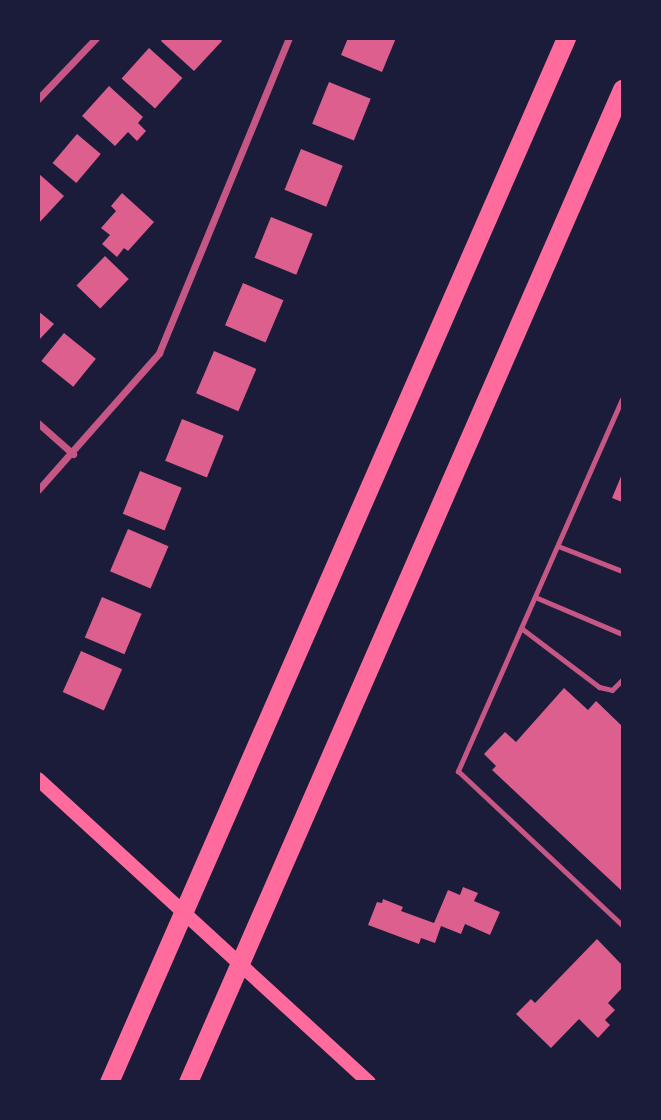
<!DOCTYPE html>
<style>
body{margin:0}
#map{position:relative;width:661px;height:1120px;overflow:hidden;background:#1b1b3a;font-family:Poppins,sans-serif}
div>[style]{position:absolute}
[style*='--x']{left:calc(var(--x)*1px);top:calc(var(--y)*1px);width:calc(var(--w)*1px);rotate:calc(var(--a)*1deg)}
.building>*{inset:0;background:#dd5f8e;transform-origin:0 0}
.service>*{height:5px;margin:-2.5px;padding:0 2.5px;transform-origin:2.5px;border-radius:2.5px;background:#c65784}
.minor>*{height:7px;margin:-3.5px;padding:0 3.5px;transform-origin:3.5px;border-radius:3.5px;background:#c65784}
.secondary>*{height:14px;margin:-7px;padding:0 7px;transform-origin:7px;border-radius:7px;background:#ff6b9d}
.motorway>*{height:19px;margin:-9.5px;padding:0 9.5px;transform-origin:9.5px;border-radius:9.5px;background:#ff6b9d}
span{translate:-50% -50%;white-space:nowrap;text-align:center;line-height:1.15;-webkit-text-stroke:5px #1b1b3a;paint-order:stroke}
.frame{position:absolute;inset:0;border:40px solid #1b1b3a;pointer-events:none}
</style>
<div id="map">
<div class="building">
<i style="clip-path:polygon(163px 38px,220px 38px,222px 41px,194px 71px,161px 41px)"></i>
<i style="clip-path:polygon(348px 38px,396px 38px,382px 72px,341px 55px)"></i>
<i style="left:149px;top:48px;width:45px;height:41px;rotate:42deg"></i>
<i style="left:329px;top:82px;width:45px;height:45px;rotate:22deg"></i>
<i style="clip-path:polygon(109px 86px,143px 117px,138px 123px,146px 131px,137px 141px,128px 132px,115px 146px,82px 116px)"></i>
<i style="left:77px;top:134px;width:31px;height:38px;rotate:40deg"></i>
<i style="left:301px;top:149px;width:45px;height:44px;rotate:22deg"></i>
<i style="clip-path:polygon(38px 173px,64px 196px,38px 224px)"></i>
<i style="clip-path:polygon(122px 193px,154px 222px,128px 251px,124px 248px,117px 257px,102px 244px,110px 235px,101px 228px,116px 211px,111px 206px)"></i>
<i style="left:271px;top:217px;width:45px;height:44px;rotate:22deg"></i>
<i style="left:105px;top:256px;width:33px;height:41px;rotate:44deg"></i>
<i style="left:243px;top:283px;width:44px;height:46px;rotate:23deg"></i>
<i style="clip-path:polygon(38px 311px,54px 324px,38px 341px)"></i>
<i style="left:64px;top:333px;width:41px;height:36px;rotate:39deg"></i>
<i style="left:214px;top:351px;width:46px;height:46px;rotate:23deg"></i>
<i style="left:182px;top:419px;width:45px;height:45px;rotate:22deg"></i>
<i style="left:140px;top:471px;width:45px;height:46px;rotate:22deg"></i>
<i style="clip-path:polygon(622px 474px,622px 502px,612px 498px)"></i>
<i style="left:128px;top:529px;width:44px;height:46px;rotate:23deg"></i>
<i style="left:102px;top:597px;width:43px;height:44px;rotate:23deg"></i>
<i style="left:81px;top:651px;width:45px;height:45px;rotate:24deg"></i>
<i style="clip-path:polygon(564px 688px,588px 710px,596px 701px,622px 726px,622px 891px,492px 770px,496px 766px,484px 754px,505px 732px,516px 742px)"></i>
<i style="clip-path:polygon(463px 887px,478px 893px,474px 901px,500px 912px,490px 935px,465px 924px,461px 934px,441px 926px,435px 943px,421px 938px,419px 944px,368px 925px,377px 902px,382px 903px,383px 899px,403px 907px,401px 911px,434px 923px,448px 890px,460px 895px)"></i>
<i style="clip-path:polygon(597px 939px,622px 965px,622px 988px,608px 1003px,615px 1010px,605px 1020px,610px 1025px,598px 1038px,579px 1019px,551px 1048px,516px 1014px,531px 999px,535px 1003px)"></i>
</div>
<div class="service">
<i style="--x:622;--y:399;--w:407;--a:113.8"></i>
<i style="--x:458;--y:771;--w:225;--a:43.2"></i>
<i style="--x:558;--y:546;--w:69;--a:21.3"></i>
<i style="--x:535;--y:597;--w:95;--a:23"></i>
<i style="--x:521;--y:628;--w:98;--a:37.1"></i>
<i style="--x:599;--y:687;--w:13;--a:13"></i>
<i style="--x:612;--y:690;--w:14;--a:-45"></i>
</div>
<div class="minor">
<i style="--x:38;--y:99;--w:84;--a:-46.4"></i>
<i style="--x:38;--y:423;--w:47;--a:41.5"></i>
<i style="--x:38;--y:490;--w:183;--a:-48.5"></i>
<i style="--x:159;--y:353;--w:341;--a:-67.6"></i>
</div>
<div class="secondary">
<i style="--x:38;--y:779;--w:449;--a:42.5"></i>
</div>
<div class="motorway">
<i style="--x:109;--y:1082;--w:1140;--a:-66.36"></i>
<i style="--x:188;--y:1082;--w:1084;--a:-66.39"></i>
</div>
<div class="frame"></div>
</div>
